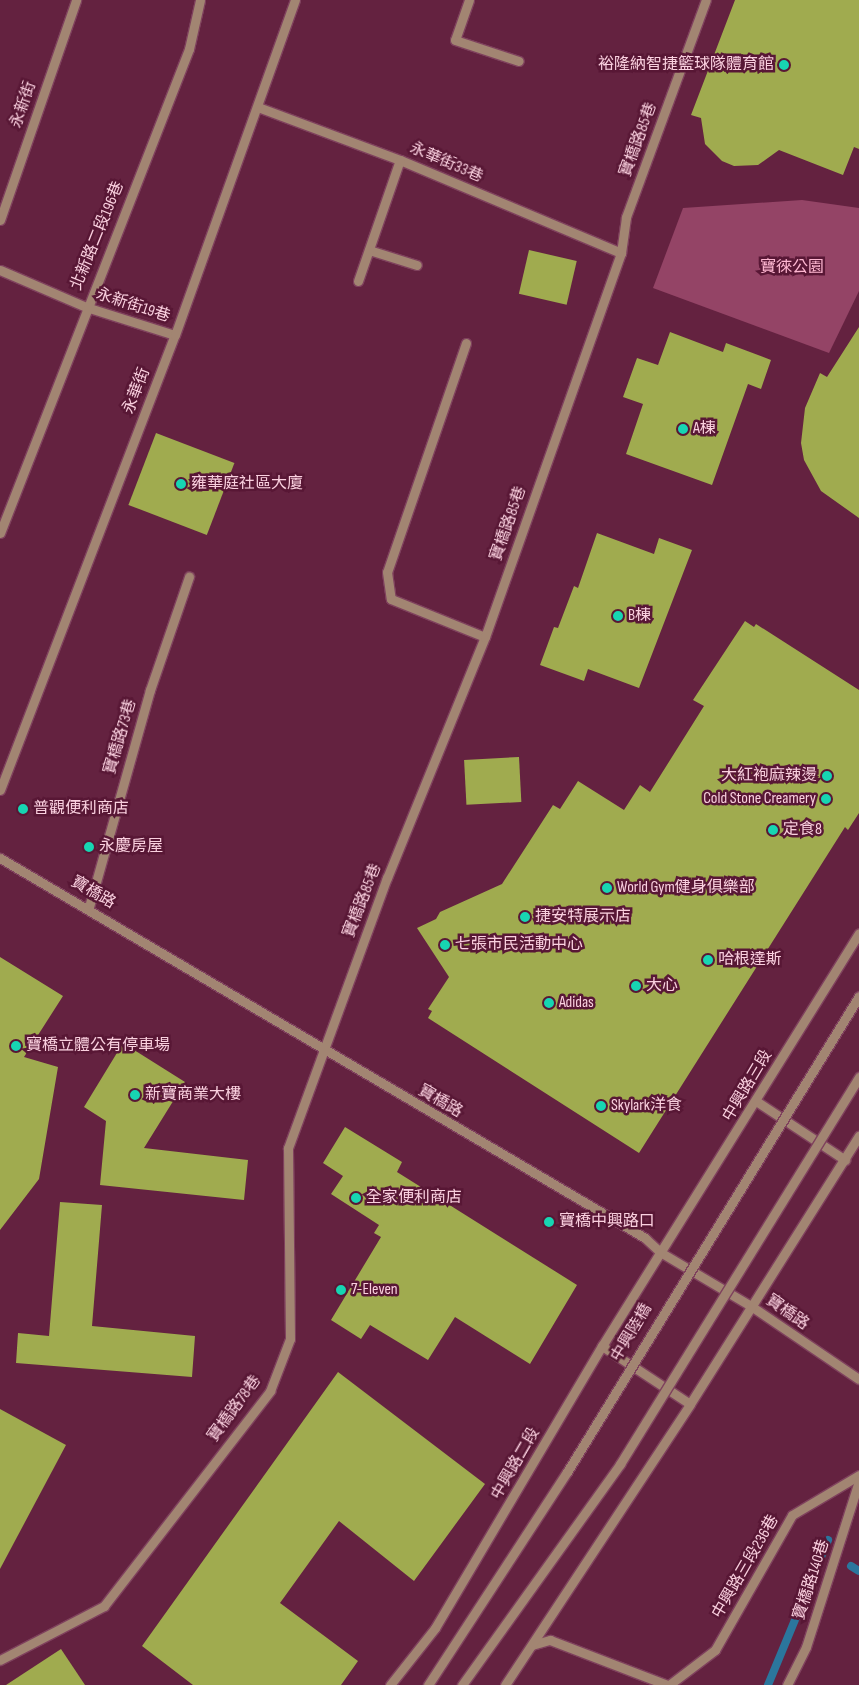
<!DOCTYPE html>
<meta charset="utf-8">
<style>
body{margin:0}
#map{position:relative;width:859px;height:1685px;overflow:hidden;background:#642240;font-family:"Sofia Sans Condensed","Noto Sans TC",sans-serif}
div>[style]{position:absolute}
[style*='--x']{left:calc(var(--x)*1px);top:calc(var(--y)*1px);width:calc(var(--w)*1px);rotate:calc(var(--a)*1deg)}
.green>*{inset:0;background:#944466}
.stream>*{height:8px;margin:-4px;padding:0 4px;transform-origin:4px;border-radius:4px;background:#2b769d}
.building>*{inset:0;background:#a0ab4f;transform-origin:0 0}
.roads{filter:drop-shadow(1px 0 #7f415d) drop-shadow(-1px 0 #7f415d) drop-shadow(0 1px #7f415d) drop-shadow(0 -1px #7f415d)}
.minor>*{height:9px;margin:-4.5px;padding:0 4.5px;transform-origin:4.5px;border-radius:4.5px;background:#a28572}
.bridges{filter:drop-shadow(1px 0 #7f415d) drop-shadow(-1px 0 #7f415d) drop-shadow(0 1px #7f415d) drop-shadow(0 -1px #7f415d)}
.minor-bridge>*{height:9px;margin:-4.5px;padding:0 4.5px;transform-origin:4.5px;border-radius:4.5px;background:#a28572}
.dots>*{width:14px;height:14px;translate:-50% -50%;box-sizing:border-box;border:2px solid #581735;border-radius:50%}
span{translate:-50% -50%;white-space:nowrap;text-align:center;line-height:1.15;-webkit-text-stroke:5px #581735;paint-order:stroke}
.poi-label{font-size:16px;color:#fad0df}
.right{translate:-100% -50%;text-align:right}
.left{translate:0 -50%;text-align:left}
.street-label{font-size:16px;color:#fad0df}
.park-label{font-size:16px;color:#feb7d1}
</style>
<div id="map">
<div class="green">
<i style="clip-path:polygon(802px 200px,859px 208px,859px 291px,829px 353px,653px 288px,683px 208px)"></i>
</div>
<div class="stream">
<i style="--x:851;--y:1566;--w:9;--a:32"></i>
<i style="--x:768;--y:1685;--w:157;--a:-67.5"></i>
</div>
<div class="building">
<i style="clip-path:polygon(735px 0,859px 0,859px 149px,854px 147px,843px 175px,779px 150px,758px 165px,734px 166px,722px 161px,705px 144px,701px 118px,691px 115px)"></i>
<i style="left:529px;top:250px;width:49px;height:45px;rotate:13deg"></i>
<i style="clip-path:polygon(859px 327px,859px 518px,821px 491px,804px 460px,801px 443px,805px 408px,820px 373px,827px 377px)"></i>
<i style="clip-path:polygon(670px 332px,723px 352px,726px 343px,771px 360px,761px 389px,748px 384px,712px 485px,626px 454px,643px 404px,623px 397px,637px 358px,658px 365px)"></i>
<i style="left:156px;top:433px;width:84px;height:77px;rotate:21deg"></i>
<i style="clip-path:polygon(597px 533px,654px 554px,659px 538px,692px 550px,639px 688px,588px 669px,584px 681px,540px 665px,554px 627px,558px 628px,574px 586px,578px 588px)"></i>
<i style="clip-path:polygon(745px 621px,754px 627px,756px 624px,859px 690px,859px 813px,848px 830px,845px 827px,639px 1153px,428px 1018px,432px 1011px,428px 1009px,449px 977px,417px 928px,436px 919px,440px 912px,502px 884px,553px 805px,560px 809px,578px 781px,624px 810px,640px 785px,650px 792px,704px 706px,693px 700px)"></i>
<i style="left:519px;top:757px;width:45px;height:55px;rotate:87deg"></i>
<i style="clip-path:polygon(0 957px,63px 996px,24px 1057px,58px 1067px,39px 1179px,0 1230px)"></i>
<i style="clip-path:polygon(123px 1043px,185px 1082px,144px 1148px,248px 1160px,244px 1200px,100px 1185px,106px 1121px,84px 1107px)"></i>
<i style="clip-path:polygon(345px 1127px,402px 1162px,397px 1172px,577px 1285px,530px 1364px,455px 1317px,428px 1360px,370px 1325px,361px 1339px,331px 1320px,381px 1237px,374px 1233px,379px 1225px,331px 1194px,343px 1176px,323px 1163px)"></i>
<i style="clip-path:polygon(60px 1202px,102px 1205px,92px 1326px,195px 1336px,192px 1377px,16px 1363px,18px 1333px,49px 1336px)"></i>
<i style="clip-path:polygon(338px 1372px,485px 1484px,414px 1581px,339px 1521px,280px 1603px,358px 1661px,341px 1685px,193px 1685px,142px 1646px)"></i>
<i style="clip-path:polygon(0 1409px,66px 1445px,0 1569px)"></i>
<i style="clip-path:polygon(61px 1649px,85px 1685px,6px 1685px)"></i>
</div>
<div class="roads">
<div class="minor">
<i style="--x:469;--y:0;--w:42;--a:109.3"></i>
<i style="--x:455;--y:40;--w:67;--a:18.2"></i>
<i style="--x:258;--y:107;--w:152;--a:20.5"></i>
<i style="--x:400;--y:160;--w:240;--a:22.8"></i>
<i style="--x:0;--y:220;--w:233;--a:-70.9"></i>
<i style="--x:369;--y:250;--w:50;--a:17.4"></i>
<i style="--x:0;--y:270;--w:94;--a:23.3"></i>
<i style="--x:86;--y:307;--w:93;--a:17.5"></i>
<i style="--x:358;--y:281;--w:128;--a:-70.9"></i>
<i style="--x:466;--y:343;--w:242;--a:109"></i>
<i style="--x:387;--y:572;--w:27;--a:82"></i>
<i style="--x:391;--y:599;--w:101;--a:22"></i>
<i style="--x:0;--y:533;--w:520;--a:-68.67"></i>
<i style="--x:189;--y:49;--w:50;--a:-77.3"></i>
<i style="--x:0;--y:790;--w:487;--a:-69"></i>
<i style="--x:175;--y:335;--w:356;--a:-70.3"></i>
<i style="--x:0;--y:858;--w:749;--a:30.5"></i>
<i style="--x:645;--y:1238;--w:21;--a:43"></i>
<i style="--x:660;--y:1252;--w:106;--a:30.7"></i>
<i style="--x:751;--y:1306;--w:130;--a:34.1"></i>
<i style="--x:89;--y:907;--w:225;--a:-74.3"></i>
<i style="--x:150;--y:690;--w:120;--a:-71"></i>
<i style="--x:756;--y:1101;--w:107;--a:33.5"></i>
<i style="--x:602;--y:1346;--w:105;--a:33.4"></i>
<i style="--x:532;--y:1645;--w:19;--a:-16"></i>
<i style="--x:550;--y:1640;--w:125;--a:21"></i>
<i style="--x:0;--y:1660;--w:117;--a:-27.4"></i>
<i style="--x:104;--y:1606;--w:272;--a:-52.3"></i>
<i style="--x:270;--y:1391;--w:56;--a:-69"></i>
<i style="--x:290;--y:1339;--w:191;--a:-90.6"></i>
<i style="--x:288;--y:1148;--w:288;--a:-69.9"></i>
<i style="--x:387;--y:878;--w:260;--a:-67.9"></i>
<i style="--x:485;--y:637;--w:407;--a:-70.5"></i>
<i style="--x:621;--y:253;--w:36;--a:-82"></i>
<i style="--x:626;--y:217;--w:231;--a:-69.8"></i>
<i style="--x:390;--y:1685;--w:73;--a:-51.7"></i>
<i style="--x:435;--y:1628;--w:328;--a:-59.4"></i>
<i style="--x:602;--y:1346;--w:486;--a:-58.1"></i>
<i style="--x:505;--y:1685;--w:336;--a:-56.6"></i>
<i style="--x:690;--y:1404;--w:317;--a:-57.8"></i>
<i style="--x:669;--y:1685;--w:58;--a:-37.3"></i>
<i style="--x:715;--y:1650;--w:155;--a:-60.3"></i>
<i style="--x:792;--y:1515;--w:78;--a:-30.8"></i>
<i style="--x:787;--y:1685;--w:42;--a:-63.4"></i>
<i style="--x:806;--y:1647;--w:174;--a:-72.3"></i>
</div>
</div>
<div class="bridges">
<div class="minor-bridge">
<i style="--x:428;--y:1685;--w:254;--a:-56.9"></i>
<i style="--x:567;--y:1472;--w:558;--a:-58.47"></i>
<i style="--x:462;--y:1685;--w:272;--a:-54.4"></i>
<i style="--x:620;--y:1464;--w:455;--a:-58.3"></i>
</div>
</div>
<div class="dots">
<i style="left:784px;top:65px;background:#17d5b2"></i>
<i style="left:683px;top:429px;background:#17d5b2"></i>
<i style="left:181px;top:484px;background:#17d5b2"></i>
<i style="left:618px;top:616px;background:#17d5b2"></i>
<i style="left:827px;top:776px;background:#17d5b2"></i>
<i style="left:826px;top:799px;background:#17d5b2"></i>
<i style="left:23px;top:809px;background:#17d5b2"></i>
<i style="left:773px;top:830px;background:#17d5b2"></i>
<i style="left:89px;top:847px;background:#17d5b2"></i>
<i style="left:607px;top:888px;background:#17d5b2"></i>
<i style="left:525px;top:917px;background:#17d5b2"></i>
<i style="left:445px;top:945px;background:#17d5b2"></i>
<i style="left:708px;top:960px;background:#17d5b2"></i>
<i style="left:636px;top:986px;background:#17d5b2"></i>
<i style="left:549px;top:1003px;background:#17d5b2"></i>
<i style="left:16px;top:1046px;background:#17d5b2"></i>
<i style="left:135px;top:1095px;background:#17d5b2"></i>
<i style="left:601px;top:1106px;background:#17d5b2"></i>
<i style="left:356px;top:1198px;background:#17d5b2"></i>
<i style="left:549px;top:1222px;background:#17d5b2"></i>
<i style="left:341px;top:1290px;background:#17d5b2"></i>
</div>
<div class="poi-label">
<span class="right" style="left:774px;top:65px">裕隆納智捷籃球隊體育館</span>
<span class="left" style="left:693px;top:429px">A棟</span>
<span class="left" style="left:191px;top:484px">雍華庭社區大廈</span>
<span class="left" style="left:628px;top:616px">B棟</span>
<span class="right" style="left:817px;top:776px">大紅袍麻辣燙</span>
<span class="right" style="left:816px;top:799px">Cold Stone Creamery</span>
<span class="left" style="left:33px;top:809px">普觀便利商店</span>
<span class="left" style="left:783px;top:830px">定食8</span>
<span class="left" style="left:99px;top:847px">永慶房屋</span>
<span class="left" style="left:617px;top:888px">World Gym健身俱樂部</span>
<span class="left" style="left:535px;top:917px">捷安特展示店</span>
<span class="left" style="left:455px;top:945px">七張市民活動中心</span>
<span class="left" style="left:718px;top:960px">哈根達斯</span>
<span class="left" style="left:646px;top:986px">大心</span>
<span class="left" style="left:559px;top:1003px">Adidas</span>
<span class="left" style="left:26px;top:1046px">寶橋立體公有停車場</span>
<span class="left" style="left:145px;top:1095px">新寶商業大樓</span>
<span class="left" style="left:611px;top:1106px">Skylark洋食</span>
<span class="left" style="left:366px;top:1198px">全家便利商店</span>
<span class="left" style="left:559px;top:1222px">寶橋中興路口</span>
<span class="left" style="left:351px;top:1290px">7-Eleven</span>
</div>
<div class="street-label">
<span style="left:24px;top:105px;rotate:-71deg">永新街</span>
<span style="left:639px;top:140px;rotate:-70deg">寶橋路85巷</span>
<span style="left:446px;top:163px;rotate:23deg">永華街33巷</span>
<span style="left:98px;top:236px;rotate:-68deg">北新路二段196巷</span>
<span style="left:133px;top:306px;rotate:18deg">永新街19巷</span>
<span style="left:137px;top:391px;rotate:-69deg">永華街</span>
<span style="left:509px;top:524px;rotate:-71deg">寶橋路85巷</span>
<span style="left:121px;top:737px;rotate:-74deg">寶橋路73巷</span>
<span style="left:93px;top:893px;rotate:30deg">寶橋路</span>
<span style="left:363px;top:901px;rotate:-69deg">寶橋路85巷</span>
<span style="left:748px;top:1086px;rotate:-59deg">中興路三段</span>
<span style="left:440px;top:1102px;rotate:30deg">寶橋路</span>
<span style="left:787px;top:1313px;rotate:35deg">寶橋路</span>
<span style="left:632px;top:1333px;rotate:-59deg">中興陸橋</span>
<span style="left:235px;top:1409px;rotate:-54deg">寶橋路78巷</span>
<span style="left:516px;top:1464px;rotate:-60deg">中興路二段</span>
<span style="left:746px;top:1567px;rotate:-60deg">中興路三段236巷</span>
<span style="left:812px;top:1580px;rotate:-72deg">寶橋路140巷</span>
</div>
<div class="park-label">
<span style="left:792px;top:268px">寶徠公園</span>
</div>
</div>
